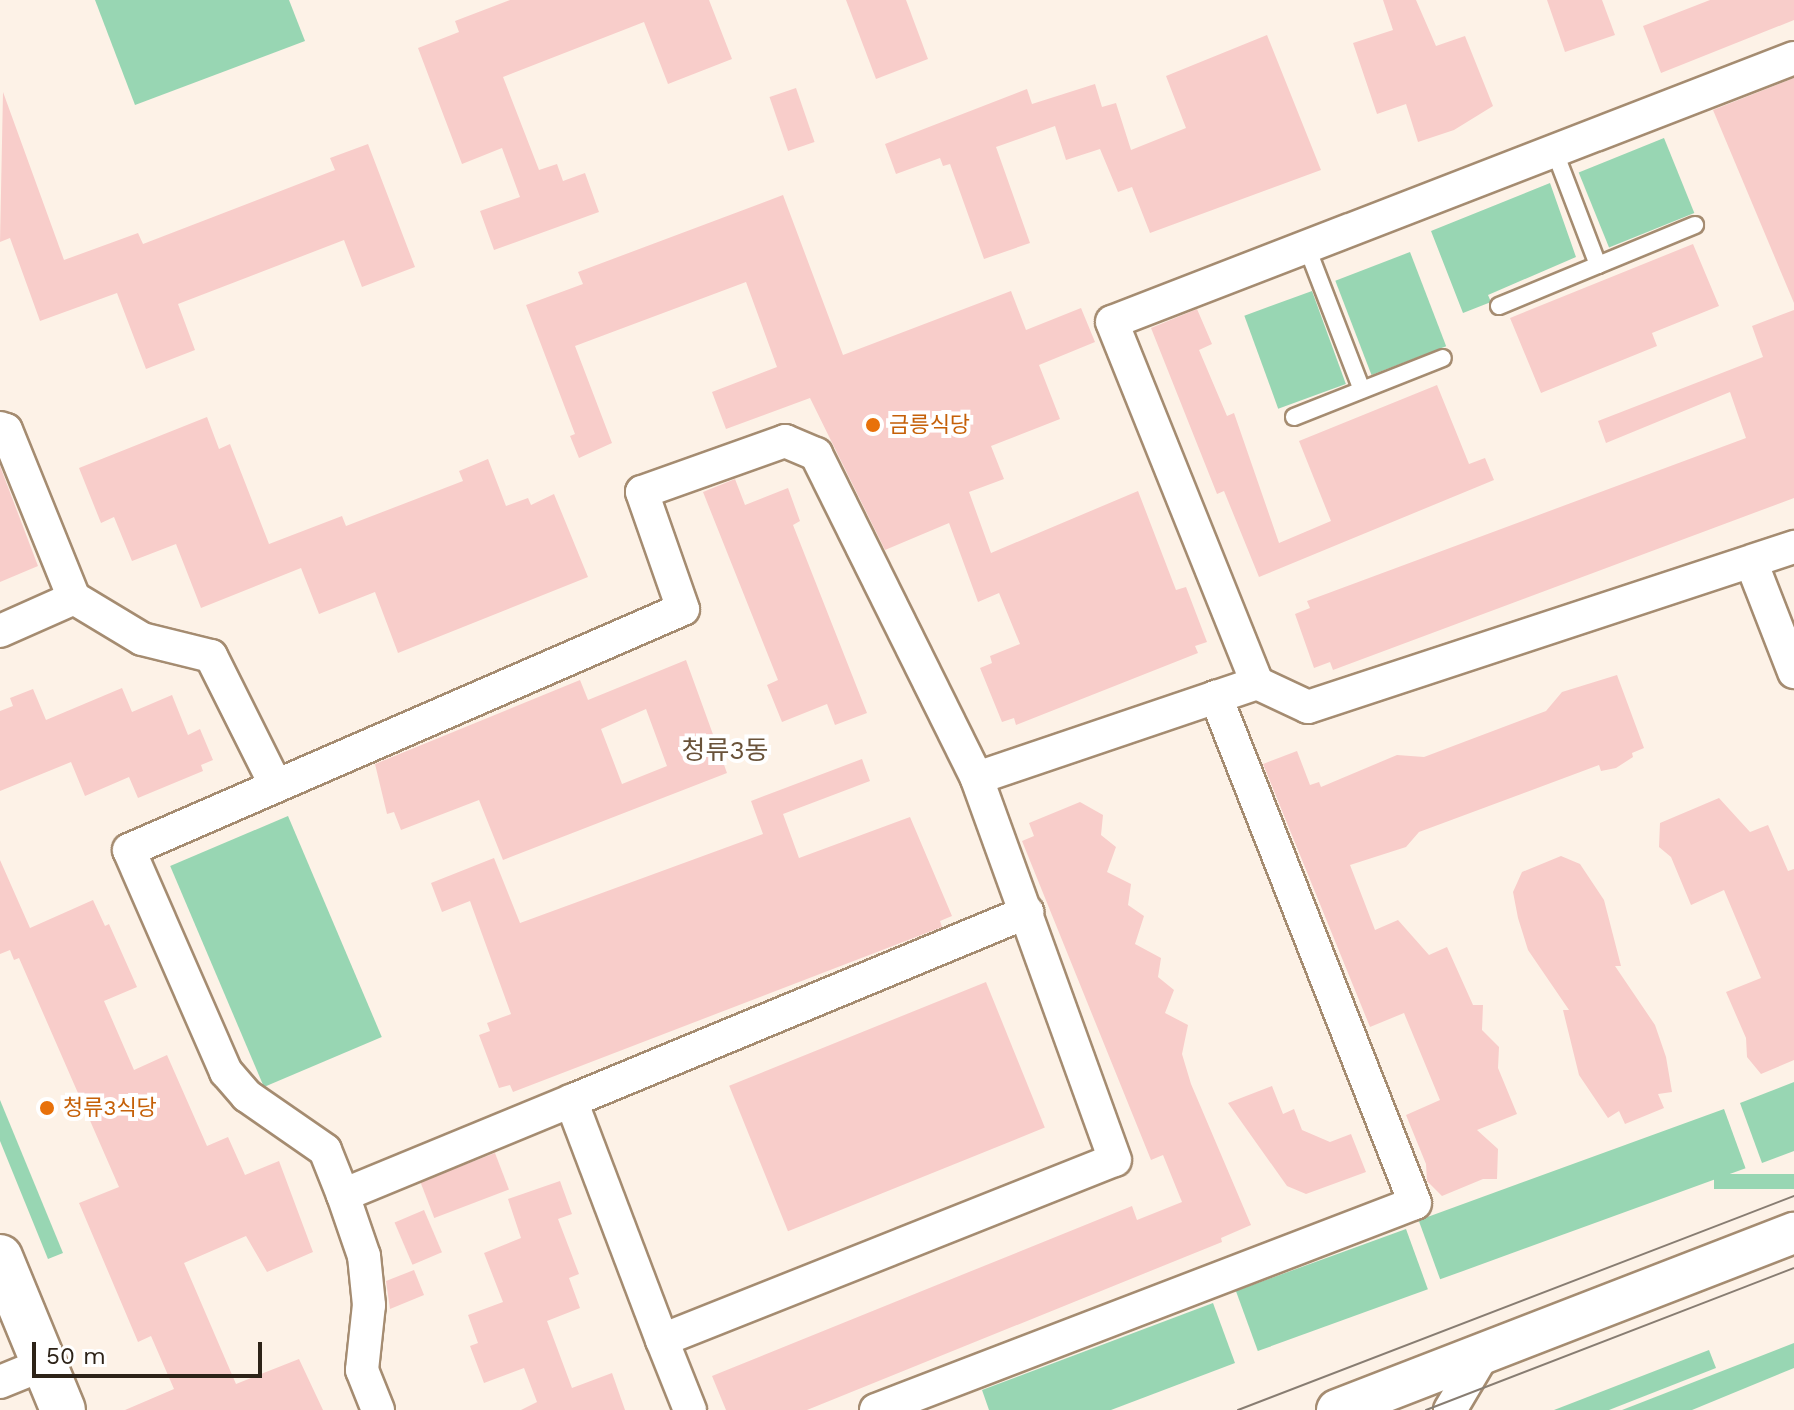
<!DOCTYPE html>
<meta charset="utf-8">
<style>
body{margin:0}
#map{position:relative;width:1794px;height:1410px;overflow:hidden;background:#fdf2e7;font-family:"Work Sans","Noto Sans KR",sans-serif}
div>[style]{position:absolute}
[style*='--x']{left:calc(var(--x)*1px);top:calc(var(--y)*1px);width:calc(var(--w)*1px);rotate:calc(var(--a)*1deg)}
.green>*{inset:0;background:#98d6b3;transform-origin:0 0}
.building>*{inset:0;background:#f8cdca;transform-origin:0 0}
.roads{filter:drop-shadow(2px 0 #a58c71) drop-shadow(-2px 0 #a58c71) drop-shadow(0 2px #a58c71) drop-shadow(0 -2px #a58c71)}
.service>*{height:16px;margin:-8px;padding:0 8px;transform-origin:8px;border-radius:8px;background:#fff}
.minor>*{height:32px;margin:-16px;padding:0 16px;transform-origin:16px;border-radius:16px;background:#fff}
.tertiary>*{height:40px;margin:-20px;padding:0 20px;transform-origin:20px;border-radius:20px;background:#fff}
.secondary>*{height:44px;margin:-22px;padding:0 22px;transform-origin:22px;border-radius:22px;background:#fff}
.tram>*{height:2px;margin:-1px;padding:0 1px;transform-origin:1px;border-radius:1px;background:#887d72}
.dots>*{width:22px;height:22px;translate:-50% -50%;box-sizing:border-box;border:4px solid #fff;border-radius:50%}
span{translate:-50% -50%;white-space:nowrap;text-align:center;line-height:1.15;-webkit-text-stroke:8px #fff;paint-order:stroke}
.food-label{font-size:22px;color:#c56008}
.left{translate:0 -50%;text-align:left}
.quarter-label{font-size:26px;color:#695239}
.scale{position:absolute;left:32px;top:1342px;width:230px;height:36px;box-sizing:border-box;border:4px solid #2d2318;border-top:0;padding-left:10px;font-size:24px;line-height:28px;white-space:nowrap;color:#2d2318;-webkit-text-stroke:6px #fff;paint-order:stroke}
</style>
<div id="map">
<div class="green">
<i style="clip-path:polygon(95px 0,289px 0,305px 41px,135px 105px)"></i>
<i style="left:1664px;top:138px;width:81px;height:92px;rotate:68deg"></i>
<i style="clip-path:polygon(1550px 183px,1576px 257px,1488px 295px,1491px 302px,1463px 313px,1431px 231px)"></i>
<i style="left:1410px;top:252px;width:101px;height:80px;rotate:69deg"></i>
<i style="left:1312px;top:291px;width:99px;height:72px;rotate:70deg"></i>
<i style="left:288px;top:816px;width:240px;height:128px;rotate:67deg"></i>
<i style="clip-path:polygon(1794px 1082px,1794px 1151px,1762px 1163px,1740px 1103px)"></i>
<i style="clip-path:polygon(0 1100px,63px 1253px,48px 1259px,0 1141px)"></i>
<i style="left:1724px;top:1109px;width:63px;height:325px;rotate:70deg"></i>
<i style="left:1794px;top:1174px;width:15px;height:80px;rotate:90deg"></i>
<i style="left:1406px;top:1229px;width:64px;height:181px;rotate:70deg"></i>
<i style="clip-path:polygon(1213px 1303px,1235px 1363px,1111px 1410px,989px 1410px,982px 1390px)"></i>
<i style="clip-path:polygon(1794px 1343px,1794px 1368px,1692px 1410px,1622px 1410px)"></i>
<i style="clip-path:polygon(1709px 1350px,1716px 1368px,1609px 1410px,1554px 1410px)"></i>
</div>
<div class="building">
<i style="clip-path:polygon(510px 0,709px 0,732px 59px,668px 84px,644px 22px,503px 77px,539px 170px,557px 164px,563px 181px,585px 173px,599px 212px,494px 250px,480px 211px,520px 197px,502px 148px,462px 164px,418px 48px,459px 32px,455px 21px)"></i>
<i style="clip-path:polygon(846px 0,906px 0,928px 59px,876px 79px)"></i>
<i style="clip-path:polygon(1383px 0,1416px 0,1436px 46px,1465px 36px,1493px 106px,1454px 130px,1418px 142px,1406px 104px,1377px 114px,1353px 43px,1393px 30px)"></i>
<i style="clip-path:polygon(1547px 0,1602px 0,1615px 35px,1565px 52px)"></i>
<i style="clip-path:polygon(1710px 0,1794px 0,1794px 20px,1661px 73px,1643px 26px)"></i>
<i style="clip-path:polygon(1267px 35px,1321px 170px,1150px 233px,1132px 187px,1118px 192px,1100px 149px,1066px 160px,1055px 126px,996px 147px,1030px 243px,984px 259px,950px 164px,943px 166px,940px 158px,896px 174px,885px 144px,1027px 89px,1032px 104px,1095px 84px,1102px 107px,1116px 103px,1131px 150px,1186px 128px,1166px 76px)"></i>
<i style="clip-path:polygon(1794px 78px,1794px 303px,1713px 110px)"></i>
<i style="left:796px;top:88px;width:57px;height:28px;rotate:71deg"></i>
<i style="clip-path:polygon(3px 92px,64px 260px,138px 233px,143px 244px,335px 170px,330px 158px,368px 144px,415px 267px,362px 287px,344px 240px,178px 304px,195px 350px,146px 369px,117px 293px,40px 321px,10px 238px,0 242px)"></i>
<i style="clip-path:polygon(783px 195px,843px 355px,1011px 291px,1026px 330px,1081px 308px,1095px 342px,1039px 365px,1060px 419px,991px 446px,1004px 479px,969px 492px,991px 553px,1138px 491px,1176px 590px,1186px 587px,1207px 642px,1195px 646px,1198px 653px,1016px 725px,1014px 718px,1002px 722px,980px 668px,992px 663px,990px 656px,1020px 644px,999px 593px,978px 602px,949px 523px,885px 550px,810px 398px,726px 429px,712px 392px,777px 367px,746px 282px,575px 346px,612px 443px,579px 458px,570px 436px,575px 434px,526px 305px,583px 284px,578px 272px)"></i>
<i style="clip-path:polygon(1693px 244px,1719px 306px,1652px 333px,1657px 346px,1541px 393px,1510px 318px)"></i>
<i style="clip-path:polygon(1197px 309px,1212px 344px,1199px 350px,1227px 416px,1234px 413px,1279px 543px,1331px 521px,1299px 441px,1437px 385px,1469px 464px,1485px 458px,1494px 480px,1259px 577px,1224px 491px,1217px 494px,1151px 328px)"></i>
<i style="clip-path:polygon(1794px 310px,1794px 498px,1333px 670px,1330px 662px,1314px 668px,1295px 614px,1310px 608px,1307px 601px,1746px 438px,1730px 392px,1606px 443px,1598px 421px,1763px 357px,1752px 326px)"></i>
<i style="clip-path:polygon(207px 417px,219px 449px,230px 444px,269px 544px,342px 516px,346px 526px,463px 481px,459px 471px,488px 459px,506px 506px,528px 498px,531px 505px,554px 494px,588px 577px,398px 653px,375px 592px,319px 614px,301px 568px,201px 608px,176px 544px,132px 561px,114px 517px,101px 523px,79px 468px)"></i>
<i style="clip-path:polygon(0 466px,38px 566px,0 582px)"></i>
<i style="clip-path:polygon(735px 479px,745px 505px,788px 488px,800px 521px,793px 525px,867px 713px,835px 725px,827px 704px,782px 722px,767px 685px,778px 680px,703px 492px)"></i>
<i style="clip-path:polygon(evenodd,686px 660px,727px 773px,503px 860px,479px 800px,401px 830px,394px 812px,387px 814px,375px 764px,580px 680px,588px 700px,686px 660px,646px 709px,667px 766px,622px 784px,601px 729px,646px 709px)"></i>
<i style="clip-path:polygon(1617px 675px,1644px 748px,1632px 753px,1633px 757px,1616px 768px,1601px 771px,1599px 765px,1419px 832px,1406px 847px,1350px 865px,1375px 930px,1398px 920px,1429px 955px,1447px 947px,1473px 1005px,1483px 1005px,1482px 1030px,1499px 1047px,1498px 1068px,1517px 1114px,1477px 1130px,1498px 1149px,1497px 1179px,1483px 1179px,1442px 1196px,1427px 1181px,1426px 1164px,1406px 1115px,1440px 1100px,1404px 1013px,1370px 1027px,1263px 764px,1297px 751px,1310px 785px,1319px 782px,1321px 787px,1397px 755px,1424px 757px,1546px 711px,1562px 692px)"></i>
<i style="clip-path:polygon(122px 688px,132px 712px,172px 695px,188px 735px,200px 729px,213px 760px,201px 765px,203px 771px,138px 798px,129px 777px,85px 796px,71px 762px,0 791px,0 711px,13px 706px,10px 698px,33px 689px,46px 720px)"></i>
<i style="clip-path:polygon(862px 759px,870px 781px,783px 814px,799px 858px,910px 817px,952px 916px,940px 921px,942px 927px,513px 1092px,510px 1085px,499px 1088px,479px 1035px,490px 1031px,487px 1023px,511px 1014px,470px 901px,442px 912px,431px 883px,494px 858px,520px 923px,763px 834px,751px 801px)"></i>
<i style="clip-path:polygon(1719px 798px,1750px 832px,1768px 825px,1788px 871px,1794px 869px,1794px 1060px,1761px 1074px,1747px 1057px,1746px 1038px,1726px 992px,1761px 978px,1724px 890px,1691px 905px,1671px 857px,1659px 847px,1660px 823px)"></i>
<i style="clip-path:polygon(1080px 802px,1103px 815px,1101px 835px,1116px 847px,1107px 872px,1131px 884px,1128px 905px,1144px 916px,1135px 944px,1161px 958px,1158px 977px,1174px 990px,1165px 1013px,1188px 1025px,1182px 1054px,1191px 1084px,1251px 1225px,1221px 1238px,1222px 1242px,807px 1410px,726px 1410px,712px 1376px,1132px 1206px,1137px 1220px,1182px 1202px,1163px 1155px,1151px 1160px,1022px 841px,1034px 836px,1029px 823px)"></i>
<i style="clip-path:polygon(1561px 856px,1580px 864px,1604px 900px,1621px 966px,1615px 966px,1655px 1025px,1666px 1057px,1672px 1092px,1658px 1094px,1664px 1108px,1625px 1124px,1619px 1111px,1608px 1118px,1579px 1075px,1563px 1010px,1569px 1010px,1528px 950px,1518px 918px,1513px 892px,1522px 872px)"></i>
<i style="clip-path:polygon(0 860px,30px 928px,93px 900px,105px 926px,109px 924px,137px 987px,104px 1001px,134px 1070px,167px 1055px,207px 1146px,228px 1137px,245px 1175px,279px 1161px,313px 1252px,267px 1272px,246px 1236px,184px 1263px,236px 1384px,299px 1359px,323px 1410px,125px 1410px,174px 1389px,151px 1336px,138px 1342px,79px 1203px,119px 1187px,19px 958px,14px 960px,10px 950px,0 954px)"></i>
<i style="left:986px;top:982px;width:157px;height:277px;rotate:68deg"></i>
<i style="clip-path:polygon(1272px 1086px,1283px 1114px,1294px 1109px,1302px 1130px,1330px 1142px,1351px 1134px,1366px 1172px,1306px 1194px,1287px 1186px,1228px 1103px)"></i>
<i style="left:495px;top:1153px;width:39px;height:80px;rotate:69deg"></i>
<i style="clip-path:polygon(560px 1181px,572px 1214px,558px 1219px,579px 1274px,569px 1278px,580px 1308px,547px 1321px,572px 1388px,612px 1373px,625px 1410px,521px 1410px,537px 1402px,524px 1368px,484px 1383px,470px 1346px,478px 1343px,468px 1315px,503px 1302px,484px 1253px,521px 1238px,508px 1199px)"></i>
<i style="left:424px;top:1210px;width:46px;height:32px;rotate:67deg"></i>
<i style="clip-path:polygon(414px 1270px,424px 1295px,390px 1309px,386px 1281px)"></i>
</div>
<div class="roads">
<div class="service">
<i style="--x:1306;--y:245;--w:155;--a:68.9"></i>
<i style="--x:1598;--y:265;--w:105;--a:-22.4"></i>
<i style="--x:1499;--y:306;--w:107;--a:-22.5"></i>
<i style="--x:1598;--y:265;--w:123;--a:-110.9"></i>
<i style="--x:1294;--y:417;--w:160;--a:-21.6"></i>
</div>
<div class="minor">
<i style="--x:1794;--y:58;--w:731;--a:158.84"></i>
<i style="--x:1112;--y:322;--w:389;--a:68.1"></i>
<i style="--x:1257;--y:683;--w:56;--a:25.2"></i>
<i style="--x:1308;--y:707;--w:512;--a:-18.22"></i>
<i style="--x:0;--y:428;--w:6;--a:18"></i>
<i style="--x:6;--y:430;--w:181;--a:68"></i>
<i style="--x:1752;--y:564;--w:116;--a:68.7"></i>
<i style="--x:0;--y:631;--w:81;--a:-24"></i>
<i style="--x:74;--y:598;--w:79;--a:31.1"></i>
<i style="--x:142;--y:639;--w:71;--a:13.8"></i>
<i style="--x:211;--y:656;--w:143;--a:63.4"></i>
<i style="--x:343;--y:1195;--w:48;--a:-111.8"></i>
<i style="--x:325;--y:1150;--w:95;--a:-145.3"></i>
<i style="--x:247;--y:1096;--w:32;--a:-131"></i>
<i style="--x:226;--y:1072;--w:242;--a:-113.6"></i>
<i style="--x:129;--y:850;--w:604;--a:-23.51"></i>
<i style="--x:683;--y:609;--w:124;--a:-109.3"></i>
<i style="--x:642;--y:492;--w:152;--a:-19.6"></i>
<i style="--x:785;--y:441;--w:34;--a:23"></i>
<i style="--x:816;--y:454;--w:362;--a:63.6"></i>
<i style="--x:977;--y:778;--w:296;--a:-18.7"></i>
<i style="--x:662;--y:1340;--w:256;--a:-110.8"></i>
<i style="--x:571;--y:1101;--w:494;--a:-22.5"></i>
<i style="--x:0;--y:1382;--w:48;--a:-22.2"></i>
<i style="--x:378;--y:1410;--w:43;--a:-111.8"></i>
<i style="--x:362;--y:1370;--w:65;--a:-83.9"></i>
<i style="--x:369;--y:1305;--w:49;--a:-95.8"></i>
<i style="--x:364;--y:1256;--w:65;--a:-109"></i>
<i style="--x:343;--y:1195;--w:247;--a:-22.4"></i>
<i style="--x:690;--y:1410;--w:75;--a:-111.8"></i>
<i style="--x:662;--y:1340;--w:487;--a:-21.7"></i>
<i style="--x:1115;--y:1160;--w:406;--a:-109.9"></i>
<i style="--x:876;--y:1410;--w:577;--a:-21.01"></i>
<i style="--x:1415;--y:1203;--w:544;--a:-111.47"></i>
<i style="--x:1450;--y:1410;--w:63;--a:-59.3"></i>
</div>
<div class="tertiary">
<i style="--x:1337;--y:1410;--w:490;--a:-21.2"></i>
</div>
<div class="secondary">
<i style="--x:0;--y:1257;--w:165;--a:67.6"></i>
</div>
</div>
<div class="tram">
<i style="--x:1238;--y:1410;--w:596;--a:-21.05"></i>
<i style="--x:1426;--y:1410;--w:394;--a:-21.1"></i>
</div>
<div class="dots">
<i style="left:873px;top:425px;background:#e8710a"></i>
<i style="left:47px;top:1108px;background:#e8710a"></i>
</div>
<div class="food-label">
<span class="left" style="left:889px;top:425px">금릉식당</span>
<span class="left" style="left:63px;top:1108px">청류3식당</span>
</div>
<div class="quarter-label">
<span style="left:725px;top:751px">청류3동</span>
</div>
<div class="scale">50 m</div>
</div>
